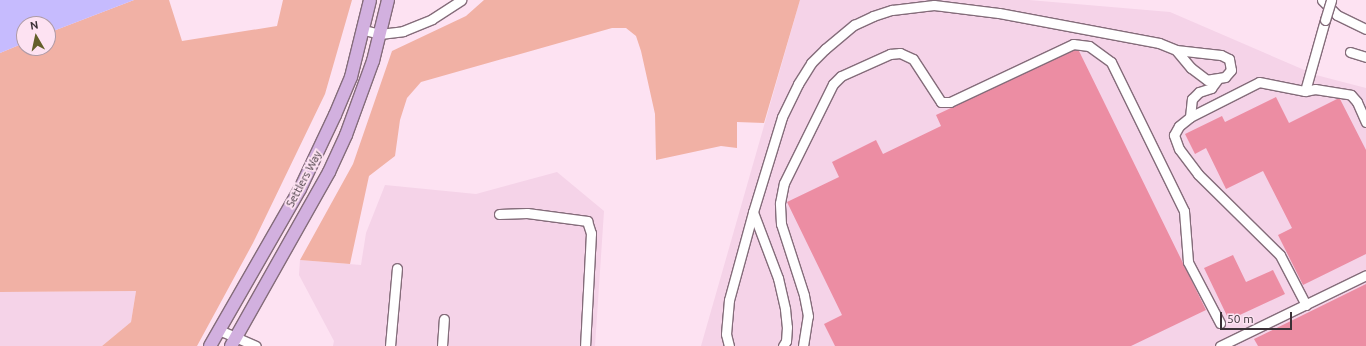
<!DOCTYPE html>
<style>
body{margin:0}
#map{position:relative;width:1366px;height:346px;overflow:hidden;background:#fde2f2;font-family:Ubuntu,sans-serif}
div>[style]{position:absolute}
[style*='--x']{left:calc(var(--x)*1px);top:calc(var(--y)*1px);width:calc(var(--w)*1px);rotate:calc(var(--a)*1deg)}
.built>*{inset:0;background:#f5d3e8}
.green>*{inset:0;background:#f1b1a5}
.water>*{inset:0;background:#c6bbfe}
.building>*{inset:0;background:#ec8da3}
.roads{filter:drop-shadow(1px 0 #846c7a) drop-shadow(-1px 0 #846c7a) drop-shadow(0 1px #846c7a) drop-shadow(0 -1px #846c7a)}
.minor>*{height:9px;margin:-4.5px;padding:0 4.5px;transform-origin:4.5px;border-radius:4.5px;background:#fff}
.major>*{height:12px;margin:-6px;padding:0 6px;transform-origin:6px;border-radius:6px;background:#d2b0df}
.bridges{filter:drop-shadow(1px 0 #846c7a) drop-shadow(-1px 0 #846c7a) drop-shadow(0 1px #846c7a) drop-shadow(0 -1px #846c7a)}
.minor-bridge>*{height:9px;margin:-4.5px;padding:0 4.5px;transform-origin:4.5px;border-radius:4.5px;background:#fff}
span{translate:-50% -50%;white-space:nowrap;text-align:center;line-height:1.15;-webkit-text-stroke:4px #fde2f2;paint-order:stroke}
.street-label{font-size:11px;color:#3b3137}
.north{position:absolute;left:16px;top:16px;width:40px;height:40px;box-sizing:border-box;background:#fde2f2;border:1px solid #af9ba7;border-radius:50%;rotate:351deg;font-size:11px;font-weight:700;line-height:16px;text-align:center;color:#3b3137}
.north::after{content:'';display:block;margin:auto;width:14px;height:18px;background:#635f2b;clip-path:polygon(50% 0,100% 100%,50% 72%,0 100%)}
.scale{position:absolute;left:1220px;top:312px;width:72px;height:18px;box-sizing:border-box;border:2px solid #3b3137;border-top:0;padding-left:5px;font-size:12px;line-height:14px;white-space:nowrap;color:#3b3137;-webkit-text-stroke:3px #fde2f2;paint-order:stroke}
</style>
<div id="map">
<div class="built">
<i style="clip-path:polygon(800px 0,1029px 0,1170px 12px,1316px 75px,1366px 88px,1366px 346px,701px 346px)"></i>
<i style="clip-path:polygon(557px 172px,604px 211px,595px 346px,333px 346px,334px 341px,299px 275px,300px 260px,361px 265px,366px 233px,385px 185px,476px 194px)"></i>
<i style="clip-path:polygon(136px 291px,131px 322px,102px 346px,0 346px,0 292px)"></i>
</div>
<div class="green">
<i style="clip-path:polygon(134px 0,169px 0,182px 41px,277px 26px,283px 0,352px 0,325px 94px,253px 243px,197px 346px,102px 346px,131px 322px,136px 291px,0 292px,0 53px,24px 43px,24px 48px,48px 48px,48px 33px)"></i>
<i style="clip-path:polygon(484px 0,800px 0,764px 123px,737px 122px,737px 148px,721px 146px,656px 160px,655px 114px,641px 51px,636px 36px,626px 28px,612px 28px,421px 82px,407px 98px,400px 120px,395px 156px,369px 176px,350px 264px,300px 260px,353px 164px,392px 51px,466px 16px)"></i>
</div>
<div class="water">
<i style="clip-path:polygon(0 0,134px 0,48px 33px,48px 24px,24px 24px,24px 43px,0 53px)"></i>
</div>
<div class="building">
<i style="clip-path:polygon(1074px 50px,1079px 51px,1206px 310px,1131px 346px,835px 346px,824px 324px,842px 315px,787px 202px,839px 177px,832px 162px,876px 140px,883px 154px,941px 126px,936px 115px)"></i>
<i style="clip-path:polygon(1276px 97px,1289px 123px,1337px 99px,1340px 99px,1366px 150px,1366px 254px,1303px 285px,1278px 235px,1292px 228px,1263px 171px,1226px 189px,1206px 148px,1195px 154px,1185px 134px,1222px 116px,1225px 122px)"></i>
<i style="clip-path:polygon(1233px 255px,1246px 282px,1273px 270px,1285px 294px,1229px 320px,1204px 268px)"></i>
<i style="clip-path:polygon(1366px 284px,1366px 346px,1258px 346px,1254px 339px)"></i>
</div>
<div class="roads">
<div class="minor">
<i style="--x:1322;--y:0;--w:21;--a:45"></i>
<i style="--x:1337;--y:15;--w:32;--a:26"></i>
<i style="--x:364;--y:30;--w:16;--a:14"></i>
<i style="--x:380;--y:34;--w:23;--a:-7"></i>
<i style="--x:403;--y:31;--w:31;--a:-22"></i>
<i style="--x:432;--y:19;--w:35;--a:-33"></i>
<i style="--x:1350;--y:52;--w:17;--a:17"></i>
<i style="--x:1305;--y:91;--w:10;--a:-11"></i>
<i style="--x:1315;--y:89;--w:36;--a:9"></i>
<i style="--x:1351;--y:95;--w:9;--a:49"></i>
<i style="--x:1357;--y:102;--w:22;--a:66"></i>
<i style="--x:1190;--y:117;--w:18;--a:-84"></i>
<i style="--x:1192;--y:99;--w:10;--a:-45"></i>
<i style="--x:1199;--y:92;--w:13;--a:-18"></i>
<i style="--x:1211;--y:88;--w:10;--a:-53"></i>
<i style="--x:753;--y:212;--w:99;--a:-73"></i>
<i style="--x:782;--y:117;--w:37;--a:-64"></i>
<i style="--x:798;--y:84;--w:25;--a:-58"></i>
<i style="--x:811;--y:63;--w:20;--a:-45"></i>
<i style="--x:825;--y:49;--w:38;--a:-40"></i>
<i style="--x:854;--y:25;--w:21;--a:-25"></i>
<i style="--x:873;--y:16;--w:20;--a:-18"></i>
<i style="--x:892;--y:10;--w:42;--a:-6.8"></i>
<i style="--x:934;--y:5;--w:65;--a:7"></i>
<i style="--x:999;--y:13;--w:163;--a:10.6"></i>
<i style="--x:1159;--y:43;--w:18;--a:22"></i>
<i style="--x:1176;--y:50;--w:45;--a:6.3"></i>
<i style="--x:1221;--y:55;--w:9;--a:27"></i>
<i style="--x:1229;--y:59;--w:11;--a:80"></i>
<i style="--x:1231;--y:70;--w:9;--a:131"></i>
<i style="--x:1225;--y:77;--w:18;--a:171"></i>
<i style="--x:1207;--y:80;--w:20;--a:-143"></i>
<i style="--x:1191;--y:68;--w:23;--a:-130"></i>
<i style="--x:499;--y:214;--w:28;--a:-2"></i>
<i style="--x:527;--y:213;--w:61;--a:7.6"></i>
<i style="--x:587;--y:221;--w:13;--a:72"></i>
<i style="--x:591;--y:233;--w:113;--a:93"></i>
<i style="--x:1306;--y:305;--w:56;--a:-117.5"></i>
<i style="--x:1280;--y:255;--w:115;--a:-135.4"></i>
<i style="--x:1198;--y:174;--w:31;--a:-127"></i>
<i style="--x:1179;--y:149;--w:15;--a:-110"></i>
<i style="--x:1174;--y:135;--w:10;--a:-61"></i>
<i style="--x:1179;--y:126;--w:14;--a:-39"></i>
<i style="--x:1190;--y:117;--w:77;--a:-26.9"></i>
<i style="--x:1259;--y:82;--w:47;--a:11.1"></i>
<i style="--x:1305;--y:91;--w:74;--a:-74.3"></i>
<i style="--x:219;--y:330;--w:40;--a:23.4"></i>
<i style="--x:390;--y:346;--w:78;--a:-84.9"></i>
<i style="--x:442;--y:346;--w:27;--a:-86"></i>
<i style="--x:729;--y:346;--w:12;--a:-104"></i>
<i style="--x:726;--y:334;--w:34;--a:-85"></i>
<i style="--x:729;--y:300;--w:91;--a:-74.7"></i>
<i style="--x:753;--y:212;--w:71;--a:69.3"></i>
<i style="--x:778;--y:278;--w:32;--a:77"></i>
<i style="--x:785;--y:309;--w:18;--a:84"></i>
<i style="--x:787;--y:327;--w:14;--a:94"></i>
<i style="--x:786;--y:341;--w:6;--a:121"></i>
<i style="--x:803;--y:346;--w:30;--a:-81"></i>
<i style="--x:808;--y:316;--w:21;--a:-101"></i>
<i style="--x:804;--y:295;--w:75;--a:-107.9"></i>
<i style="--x:781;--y:224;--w:21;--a:-93"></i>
<i style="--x:780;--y:203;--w:20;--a:-79"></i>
<i style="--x:784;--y:183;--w:110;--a:-63.7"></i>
<i style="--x:833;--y:84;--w:11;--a:-45"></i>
<i style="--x:841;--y:76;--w:54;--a:-24.2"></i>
<i style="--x:890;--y:54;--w:10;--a:-6"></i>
<i style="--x:900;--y:53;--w:14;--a:25"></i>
<i style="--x:913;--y:59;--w:51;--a:56.9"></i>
<i style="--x:941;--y:102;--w:9;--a:0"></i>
<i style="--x:950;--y:102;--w:136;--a:-25.2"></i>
<i style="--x:1073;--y:44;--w:16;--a:7"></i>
<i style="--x:1089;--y:46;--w:27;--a:36"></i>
<i style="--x:1111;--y:62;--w:166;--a:63.9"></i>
<i style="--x:1184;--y:211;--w:51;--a:85.5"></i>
<i style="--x:1188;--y:262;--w:69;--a:62.3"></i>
<i style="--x:1220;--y:346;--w:162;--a:-25.9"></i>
</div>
<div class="major">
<i style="--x:210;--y:346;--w:181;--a:-60.2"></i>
<i style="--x:300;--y:189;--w:82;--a:-64.7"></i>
<i style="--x:335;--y:115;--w:41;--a:-67.2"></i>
<i style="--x:351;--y:77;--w:79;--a:-76.1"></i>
<i style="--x:231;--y:346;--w:200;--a:-60.6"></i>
<i style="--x:329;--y:172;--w:41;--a:-65.3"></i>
<i style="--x:346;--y:135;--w:79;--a:-70"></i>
<i style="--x:373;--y:61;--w:63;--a:-76.2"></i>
</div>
</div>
<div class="bridges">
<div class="minor-bridge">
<i style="--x:1325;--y:20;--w:21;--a:-73"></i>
</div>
</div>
<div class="street-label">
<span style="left:304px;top:179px;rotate:-62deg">Settlers Way</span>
</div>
<div class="north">N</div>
<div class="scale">50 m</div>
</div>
